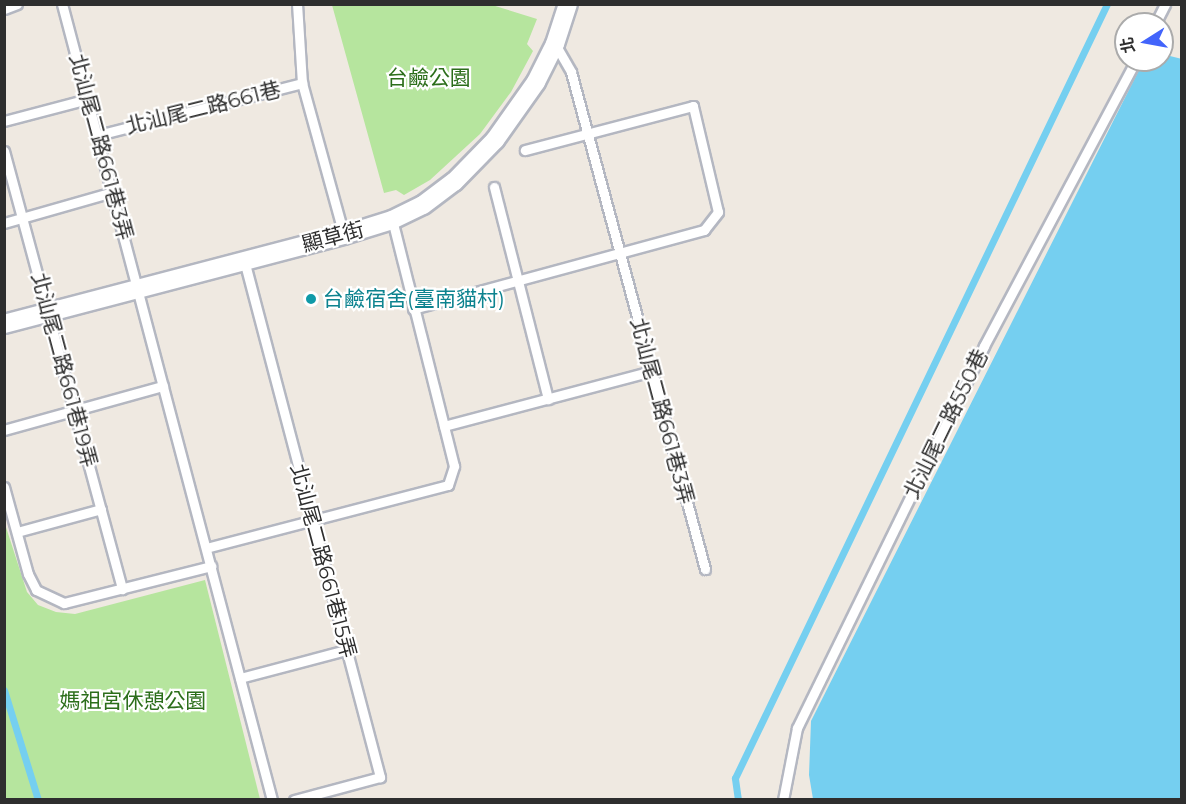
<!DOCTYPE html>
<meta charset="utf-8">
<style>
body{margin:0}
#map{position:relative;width:1186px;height:804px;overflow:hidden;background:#efe9e1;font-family:Montserrat,"Noto Sans TC",sans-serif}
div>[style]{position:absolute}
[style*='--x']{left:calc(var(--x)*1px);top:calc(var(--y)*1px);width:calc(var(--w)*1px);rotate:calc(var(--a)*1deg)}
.green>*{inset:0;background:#b6e59e}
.water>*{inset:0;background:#75cff0}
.stream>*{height:7px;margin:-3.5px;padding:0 3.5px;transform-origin:3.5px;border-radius:3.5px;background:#75cff0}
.roads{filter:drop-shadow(2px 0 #b4b7c1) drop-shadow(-2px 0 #b4b7c1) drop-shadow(0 2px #b4b7c1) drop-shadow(0 -2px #b4b7c1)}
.service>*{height:9px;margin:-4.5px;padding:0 4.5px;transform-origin:4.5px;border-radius:4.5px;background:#fff}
.minor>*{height:18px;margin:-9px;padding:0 9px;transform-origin:9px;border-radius:9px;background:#fff}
.dots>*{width:16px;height:16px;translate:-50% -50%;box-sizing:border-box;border:3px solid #fff;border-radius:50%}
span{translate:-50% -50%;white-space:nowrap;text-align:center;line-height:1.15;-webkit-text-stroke:4.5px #fff;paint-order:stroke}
.park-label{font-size:21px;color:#2c6e1b}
.street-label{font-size:21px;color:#2e2e2e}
.culture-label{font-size:21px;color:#0d838f}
.left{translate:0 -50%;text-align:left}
.frame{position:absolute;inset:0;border:6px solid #2e2e2e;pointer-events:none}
.north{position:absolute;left:1114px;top:12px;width:60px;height:60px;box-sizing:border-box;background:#fff;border:2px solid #ababab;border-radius:50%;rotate:259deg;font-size:16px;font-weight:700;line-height:24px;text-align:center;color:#2e2e2e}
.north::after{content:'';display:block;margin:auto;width:21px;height:27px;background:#4264fb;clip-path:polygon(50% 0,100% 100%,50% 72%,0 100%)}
</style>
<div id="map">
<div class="green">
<i style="clip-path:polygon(332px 5px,492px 5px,537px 19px,527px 44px,533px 51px,511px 92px,480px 134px,430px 180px,404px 195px,396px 190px,384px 193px)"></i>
<i style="clip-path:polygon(4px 521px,27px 592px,38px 605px,56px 612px,75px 614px,205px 580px,260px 799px,5px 799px)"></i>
</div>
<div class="water">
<i style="clip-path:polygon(1162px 54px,1182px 59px,1181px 799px,813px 799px,809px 775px,811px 721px,1144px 60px,1162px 60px)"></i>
</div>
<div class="stream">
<i style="--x:4;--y:690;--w:115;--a:72.8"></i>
<i style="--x:738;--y:800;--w:22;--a:-98"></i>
<i style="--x:735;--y:778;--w:859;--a:-64.33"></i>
</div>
<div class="roads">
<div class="service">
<i style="--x:62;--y:4;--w:823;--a:75.22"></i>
<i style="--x:4;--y:9;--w:14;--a:-21"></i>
<i style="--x:1155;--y:24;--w:22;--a:-63"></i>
<i style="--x:555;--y:44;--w:32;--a:60"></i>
<i style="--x:571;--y:72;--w:515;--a:74.91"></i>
<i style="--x:302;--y:83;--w:158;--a:74.6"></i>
<i style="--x:4;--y:121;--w:87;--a:-14.7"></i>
<i style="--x:98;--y:135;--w:211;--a:-14.3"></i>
<i style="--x:302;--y:83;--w:79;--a:-93.6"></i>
<i style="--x:4;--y:151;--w:454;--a:74.9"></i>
<i style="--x:494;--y:187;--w:219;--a:75.7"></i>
<i style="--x:4;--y:223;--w:113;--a:-15.9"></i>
<i style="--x:244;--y:260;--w:535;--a:75.26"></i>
<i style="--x:380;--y:777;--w:89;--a:165"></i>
<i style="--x:413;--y:309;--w:302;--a:-15.2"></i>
<i style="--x:704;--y:230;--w:23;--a:-52"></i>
<i style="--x:718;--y:212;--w:109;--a:-103.3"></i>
<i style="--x:693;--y:106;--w:174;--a:165.3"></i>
<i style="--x:444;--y:426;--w:215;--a:-14.8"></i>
<i style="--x:4;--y:430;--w:165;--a:-15.5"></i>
<i style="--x:4;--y:487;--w:90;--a:74.6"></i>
<i style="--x:28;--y:574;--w:18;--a:63"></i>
<i style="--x:36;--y:590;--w:31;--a:25"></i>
<i style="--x:64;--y:603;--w:152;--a:-14.1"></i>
<i style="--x:17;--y:532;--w:87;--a:-15.3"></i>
<i style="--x:206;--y:548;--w:250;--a:-14.6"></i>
<i style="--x:448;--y:485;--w:20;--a:-72"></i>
<i style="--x:454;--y:466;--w:254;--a:-104.1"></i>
<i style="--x:240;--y:678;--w:110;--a:-14.8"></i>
<i style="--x:783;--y:800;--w:73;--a:-79"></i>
<i style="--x:797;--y:728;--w:425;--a:-63.9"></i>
<i style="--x:984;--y:346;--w:324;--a:-62"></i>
</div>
<div class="minor">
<i style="--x:4;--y:324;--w:351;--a:-14.7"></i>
<i style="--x:344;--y:235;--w:50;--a:-17.4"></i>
<i style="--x:392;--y:220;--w:34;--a:-26"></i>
<i style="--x:423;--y:205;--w:39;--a:-37"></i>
<i style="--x:454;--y:182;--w:59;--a:-45.7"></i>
<i style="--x:495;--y:140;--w:71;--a:-54.7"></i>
<i style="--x:536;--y:82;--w:42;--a:-63.4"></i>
<i style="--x:555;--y:44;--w:42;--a:-72"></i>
</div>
</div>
<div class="dots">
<i style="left:311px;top:299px;background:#0f9aa8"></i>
</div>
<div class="park-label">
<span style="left:429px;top:78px">台鹼公園</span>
<span style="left:133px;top:701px">媽祖宮休憩公園</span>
</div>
<div class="street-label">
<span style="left:203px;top:108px;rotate:-14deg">北汕尾二路661巷</span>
<span style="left:101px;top:147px;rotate:75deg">北汕尾二路661巷3弄</span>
<span style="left:333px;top:237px;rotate:-15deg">顯草街</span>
<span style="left:64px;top:370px;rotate:75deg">北汕尾二路661巷19弄</span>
<span style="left:662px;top:411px;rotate:75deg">北汕尾二路661巷3弄</span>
<span style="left:946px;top:424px;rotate:-64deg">北汕尾二路550巷</span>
<span style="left:323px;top:561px;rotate:75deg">北汕尾二路661巷15弄</span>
</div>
<div class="culture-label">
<span class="left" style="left:323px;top:299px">台鹼宿舍(臺南貓村)</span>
</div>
<div class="frame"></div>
<div class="north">北</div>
</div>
